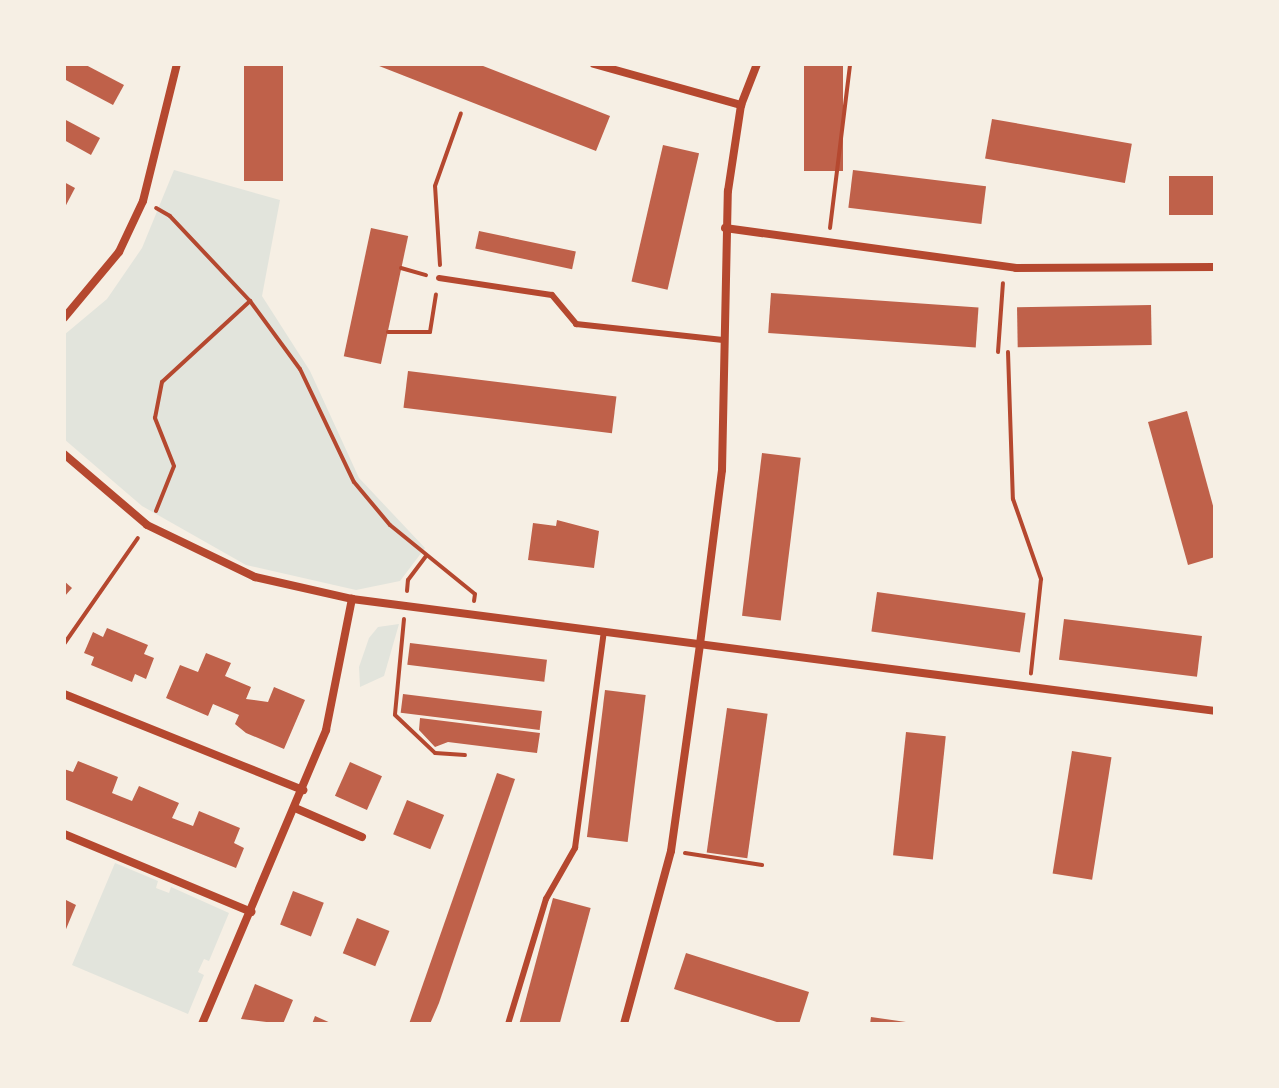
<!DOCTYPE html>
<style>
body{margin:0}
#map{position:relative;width:1279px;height:1088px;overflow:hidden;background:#f6efe4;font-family:"Alegreya Sans",sans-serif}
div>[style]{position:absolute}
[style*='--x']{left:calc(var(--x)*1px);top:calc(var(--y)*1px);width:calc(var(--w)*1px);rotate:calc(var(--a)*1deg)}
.green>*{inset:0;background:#e2e4dc}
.building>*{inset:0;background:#bf614a;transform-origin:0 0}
.path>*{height:4px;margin:-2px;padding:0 2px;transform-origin:2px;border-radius:2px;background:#b5482f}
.service>*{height:6px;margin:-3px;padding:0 3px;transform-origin:3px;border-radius:3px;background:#b5482f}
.minor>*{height:8px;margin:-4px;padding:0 4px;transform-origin:4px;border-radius:4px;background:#b5482f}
span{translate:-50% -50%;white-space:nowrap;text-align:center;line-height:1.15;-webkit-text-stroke:7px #f6efe4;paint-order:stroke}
.frame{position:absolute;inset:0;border:66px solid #f6efe4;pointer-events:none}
</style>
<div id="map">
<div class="green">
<i style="clip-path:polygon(174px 170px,280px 200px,262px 296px,310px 371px,359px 478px,425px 548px,400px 581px,356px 590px,246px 565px,142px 506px,64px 439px,64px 335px,107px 299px,142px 248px)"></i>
<i style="clip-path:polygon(399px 624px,384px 676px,360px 687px,359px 667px,369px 638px,378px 627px)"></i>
<i style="clip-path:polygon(115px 863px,158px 881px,156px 888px,169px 893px,171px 887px,229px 913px,209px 961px,204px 959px,198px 972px,204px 975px,188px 1014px,72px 965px)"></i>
</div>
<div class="building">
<i style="clip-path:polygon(64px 64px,84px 64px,124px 85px,113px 105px,64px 79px)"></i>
<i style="left:244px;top:64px;width:39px;height:117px"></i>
<i style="clip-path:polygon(374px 64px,478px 64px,610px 116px,596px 151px)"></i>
<i style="left:804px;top:64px;width:39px;height:107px"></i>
<i style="clip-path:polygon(64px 119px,100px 138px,91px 155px,64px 140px)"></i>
<i style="left:992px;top:119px;width:142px;height:40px;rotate:10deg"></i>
<i style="left:663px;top:145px;width:37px;height:140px;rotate:13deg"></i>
<i style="left:853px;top:170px;width:134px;height:38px;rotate:7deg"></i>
<i style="left:1169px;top:176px;width:46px;height:39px"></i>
<i style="clip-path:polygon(64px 182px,75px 188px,64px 209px)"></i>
<i style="left:371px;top:228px;width:38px;height:131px;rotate:12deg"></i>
<i style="left:479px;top:231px;width:99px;height:18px;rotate:12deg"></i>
<i style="left:771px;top:293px;width:208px;height:40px;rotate:4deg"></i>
<i style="left:1151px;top:305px;width:40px;height:134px;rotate:89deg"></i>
<i style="left:408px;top:371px;width:210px;height:37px;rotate:7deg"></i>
<i style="clip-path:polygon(1187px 411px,1215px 513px,1215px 557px,1188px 565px,1148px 422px)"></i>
<i style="left:762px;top:453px;width:39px;height:164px;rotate:7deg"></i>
<i style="clip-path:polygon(557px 520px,599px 531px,594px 568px,528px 560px,533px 523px,556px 526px)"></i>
<i style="clip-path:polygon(64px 581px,72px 588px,64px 597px)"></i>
<i style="left:877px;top:592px;width:150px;height:40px;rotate:8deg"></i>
<i style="left:1064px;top:619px;width:139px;height:41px;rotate:7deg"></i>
<i style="clip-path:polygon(107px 628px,148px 645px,144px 654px,154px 658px,146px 679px,135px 674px,132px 682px,91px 665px,94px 657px,84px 653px,93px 632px,103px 637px)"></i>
<i style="left:410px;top:643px;width:138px;height:22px;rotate:7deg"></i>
<i style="clip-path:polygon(206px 653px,231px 663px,225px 676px,251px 687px,246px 699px,268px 702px,274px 687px,305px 700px,284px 749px,246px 733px,235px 724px,239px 715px,213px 704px,208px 716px,166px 698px,180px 665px,198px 672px)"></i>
<i style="left:605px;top:690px;width:41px;height:148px;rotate:7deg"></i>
<i style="left:403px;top:694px;width:140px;height:19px;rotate:7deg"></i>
<i style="left:727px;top:708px;width:41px;height:146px;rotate:8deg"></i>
<i style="clip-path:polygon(420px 718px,540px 733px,537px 753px,448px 742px,435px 747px,419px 730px)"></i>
<i style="left:906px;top:732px;width:40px;height:124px;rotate:6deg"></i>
<i style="left:1072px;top:751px;width:40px;height:124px;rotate:9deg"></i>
<i style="clip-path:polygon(78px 761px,118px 777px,112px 793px,132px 801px,139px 786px,179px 803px,172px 818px,193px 826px,199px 811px,240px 828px,234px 843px,244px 848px,236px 868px,64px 799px,64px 769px,73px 772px)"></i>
<i style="left:350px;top:762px;width:35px;height:37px;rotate:24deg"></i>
<i style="clip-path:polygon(497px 773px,515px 779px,439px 1003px,430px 1024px,409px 1024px)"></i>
<i style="left:407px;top:800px;width:40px;height:37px;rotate:22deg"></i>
<i style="left:293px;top:891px;width:33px;height:36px;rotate:21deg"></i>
<i style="left:553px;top:898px;width:39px;height:131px;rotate:15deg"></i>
<i style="clip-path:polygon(64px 899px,76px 905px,64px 934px)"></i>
<i style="left:357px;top:918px;width:35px;height:38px;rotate:22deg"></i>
<i style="clip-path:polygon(686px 953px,809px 992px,799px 1024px,783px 1024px,674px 989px)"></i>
<i style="clip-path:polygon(255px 984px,293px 1000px,283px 1024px,241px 1019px)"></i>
<i style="clip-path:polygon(315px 1016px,333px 1024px,312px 1024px)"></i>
<i style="clip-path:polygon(871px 1017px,906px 1022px,906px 1024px,870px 1024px)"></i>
</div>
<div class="path">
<i style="--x:830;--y:228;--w:165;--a:-83"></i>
<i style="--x:440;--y:265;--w:79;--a:-93.6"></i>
<i style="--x:435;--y:186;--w:77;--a:-70.4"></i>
<i style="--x:401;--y:268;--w:26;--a:16"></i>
<i style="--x:250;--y:301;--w:84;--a:53.7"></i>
<i style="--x:300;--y:369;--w:125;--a:64.5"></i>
<i style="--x:354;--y:482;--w:56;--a:50.1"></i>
<i style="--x:390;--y:525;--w:109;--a:39.1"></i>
<i style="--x:475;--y:594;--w:7;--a:98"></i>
<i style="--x:388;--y:332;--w:42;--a:0"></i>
<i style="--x:430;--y:332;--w:38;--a:-81"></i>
<i style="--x:998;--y:352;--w:69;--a:-85.9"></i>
<i style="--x:1008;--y:352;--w:147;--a:88.1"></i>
<i style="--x:1013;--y:499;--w:85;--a:70.7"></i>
<i style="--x:1041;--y:579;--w:95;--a:96.1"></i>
<i style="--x:156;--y:511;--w:48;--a:-68.2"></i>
<i style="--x:174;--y:466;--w:52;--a:-111.6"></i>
<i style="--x:155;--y:418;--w:37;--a:-79"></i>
<i style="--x:162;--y:382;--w:120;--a:-42.6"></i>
<i style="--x:250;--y:301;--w:117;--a:-133.3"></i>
<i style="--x:170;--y:216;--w:16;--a:-150"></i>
<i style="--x:407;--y:591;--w:11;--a:-85"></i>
<i style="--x:408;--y:580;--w:30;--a:-53"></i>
<i style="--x:404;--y:619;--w:96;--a:95.4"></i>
<i style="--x:395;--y:715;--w:55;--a:43.5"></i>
<i style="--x:435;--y:753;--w:30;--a:4"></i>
<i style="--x:64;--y:644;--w:129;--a:-55.1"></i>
<i style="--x:685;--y:853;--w:78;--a:8.9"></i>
</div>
<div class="service">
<i style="--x:439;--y:278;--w:114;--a:8.6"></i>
<i style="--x:552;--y:295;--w:38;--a:50"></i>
<i style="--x:576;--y:324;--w:148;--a:6.2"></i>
<i style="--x:508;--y:1024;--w:131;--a:-73.1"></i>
<i style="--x:546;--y:899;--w:59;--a:-60.4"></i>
<i style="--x:575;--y:848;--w:218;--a:-82.4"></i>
</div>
<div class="minor">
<i style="--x:594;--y:64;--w:153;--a:15.6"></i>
<i style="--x:725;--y:228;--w:294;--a:7.8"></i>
<i style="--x:1016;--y:268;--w:199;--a:-0.3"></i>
<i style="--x:64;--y:318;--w:86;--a:-50.2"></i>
<i style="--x:119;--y:252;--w:56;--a:-64.8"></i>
<i style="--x:143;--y:201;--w:141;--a:-76.1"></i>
<i style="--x:64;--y:454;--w:109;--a:40.5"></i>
<i style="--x:147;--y:525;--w:120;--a:25.7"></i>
<i style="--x:255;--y:577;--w:99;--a:12.8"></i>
<i style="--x:352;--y:599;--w:870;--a:7.39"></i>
<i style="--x:64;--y:694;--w:258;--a:21.9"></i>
<i style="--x:295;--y:808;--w:73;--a:23.4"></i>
<i style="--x:64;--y:834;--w:203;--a:22.6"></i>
<i style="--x:202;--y:1024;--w:319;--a:-67.1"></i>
<i style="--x:326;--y:730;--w:134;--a:-78.8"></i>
<i style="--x:624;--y:1024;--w:179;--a:-74.8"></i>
<i style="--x:671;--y:851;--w:209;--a:-82"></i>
<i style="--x:700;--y:644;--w:175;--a:-82.8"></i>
<i style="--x:722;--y:470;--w:279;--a:-88.8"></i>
<i style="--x:728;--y:191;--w:87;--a:-81.4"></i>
<i style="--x:741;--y:105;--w:44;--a:-68.7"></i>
</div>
<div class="frame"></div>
</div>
